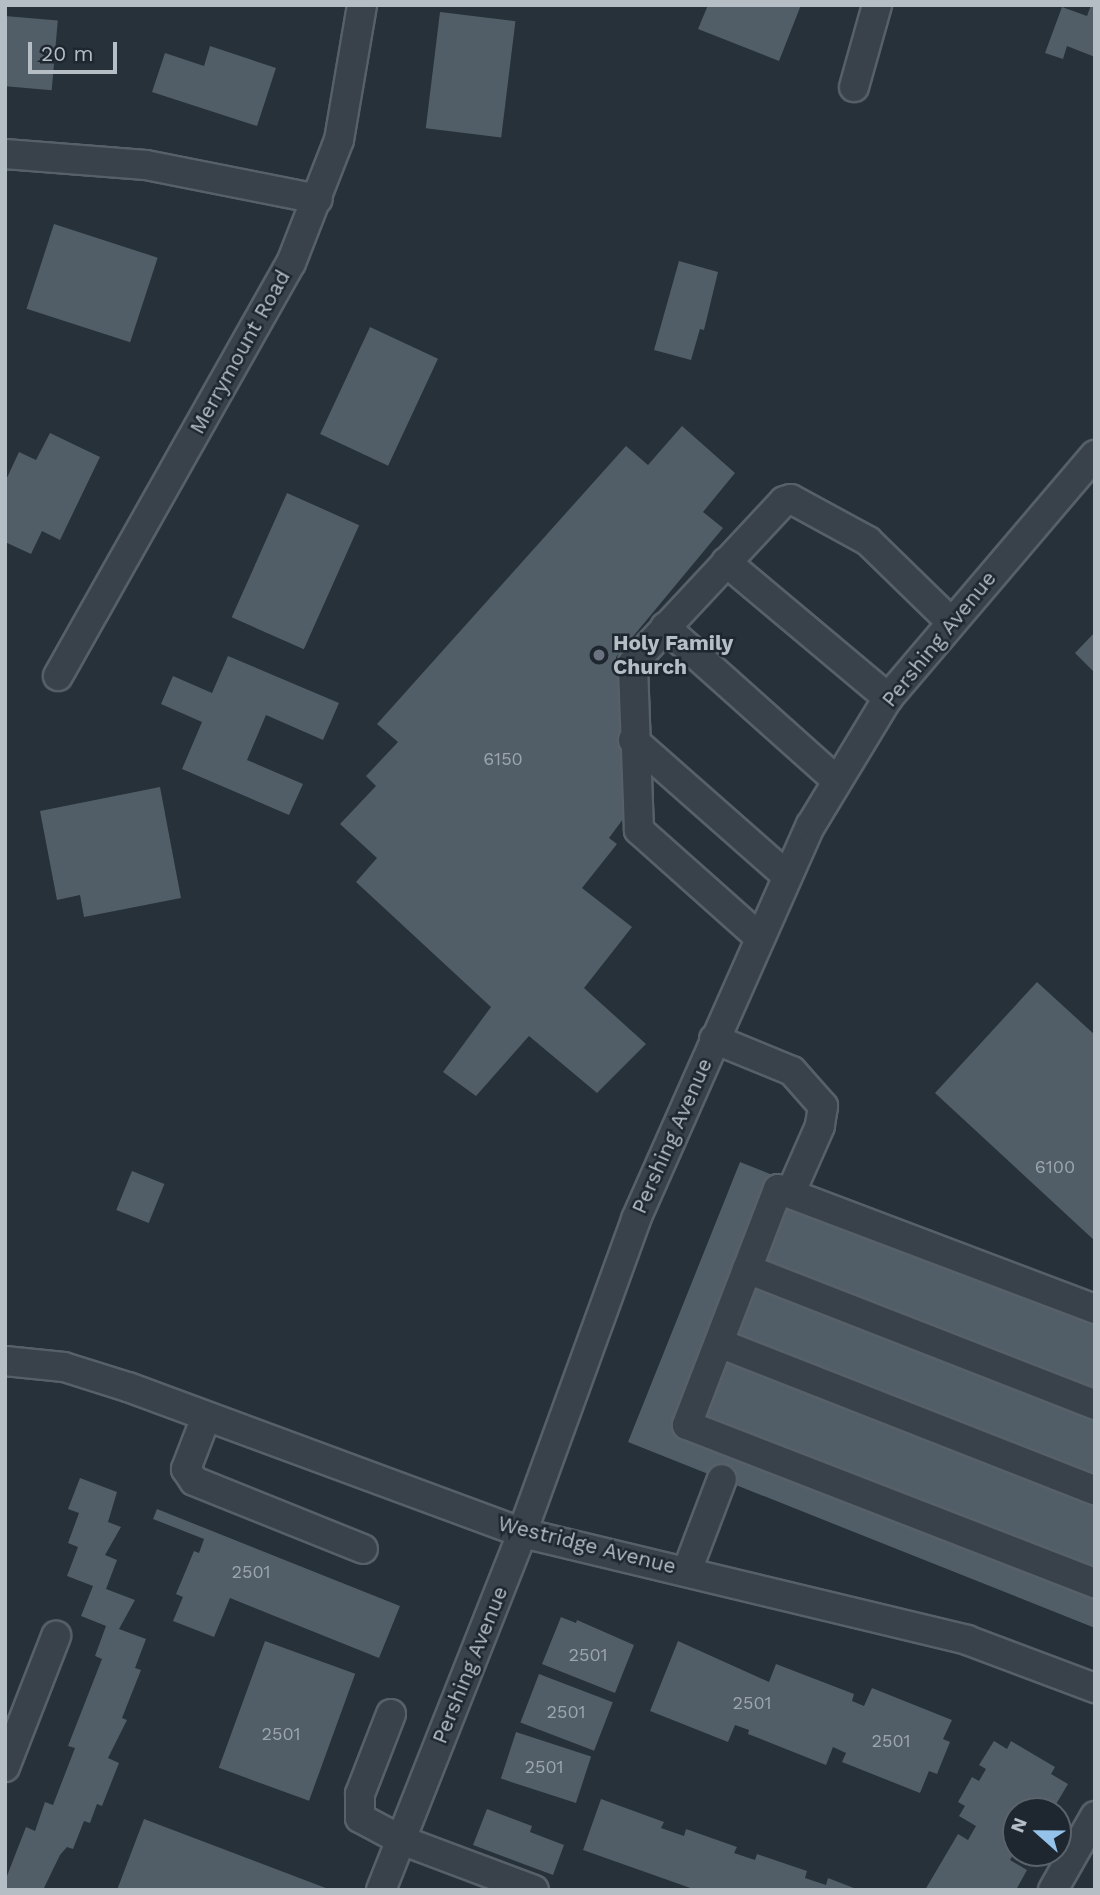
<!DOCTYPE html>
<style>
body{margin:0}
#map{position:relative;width:1100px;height:1895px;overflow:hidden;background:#263139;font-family:"Work Sans",sans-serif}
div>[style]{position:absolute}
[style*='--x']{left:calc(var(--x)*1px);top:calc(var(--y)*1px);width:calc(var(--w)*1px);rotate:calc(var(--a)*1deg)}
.building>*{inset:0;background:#515e67;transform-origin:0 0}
.roads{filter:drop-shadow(2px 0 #576068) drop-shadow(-2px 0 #576068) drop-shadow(0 2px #576068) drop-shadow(0 -2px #576068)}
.minor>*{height:28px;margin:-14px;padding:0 14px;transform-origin:14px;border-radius:14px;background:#39424a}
.dots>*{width:19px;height:19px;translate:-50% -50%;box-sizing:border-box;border:4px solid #1e272f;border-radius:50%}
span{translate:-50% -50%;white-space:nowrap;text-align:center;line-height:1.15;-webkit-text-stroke:5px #1e272f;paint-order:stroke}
.number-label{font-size:18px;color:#9ca5ae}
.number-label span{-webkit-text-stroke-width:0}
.street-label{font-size:21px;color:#b5bdc5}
.poi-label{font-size:21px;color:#b5bdc5;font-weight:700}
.left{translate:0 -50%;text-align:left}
.frame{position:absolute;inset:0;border:7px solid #b5bdc5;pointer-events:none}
.north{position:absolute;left:1002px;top:1797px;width:70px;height:70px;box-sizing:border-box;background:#1e272f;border:2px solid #5a636b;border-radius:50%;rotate:291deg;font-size:19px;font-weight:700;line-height:28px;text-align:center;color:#b5bdc5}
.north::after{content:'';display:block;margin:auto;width:24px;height:32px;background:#94c2eb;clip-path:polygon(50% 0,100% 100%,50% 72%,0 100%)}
.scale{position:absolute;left:28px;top:42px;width:89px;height:32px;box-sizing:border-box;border:4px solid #b5bdc5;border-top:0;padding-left:9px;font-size:21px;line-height:24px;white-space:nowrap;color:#b5bdc5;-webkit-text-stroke:5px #1e272f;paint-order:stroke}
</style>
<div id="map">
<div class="building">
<i style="clip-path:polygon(708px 5px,801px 5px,779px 61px,698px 29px)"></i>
<i style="clip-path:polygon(1091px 5px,1095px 5px,1095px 57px,1067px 46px,1063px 59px,1045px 53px,1062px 7px,1087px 16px)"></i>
<i style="left:440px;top:12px;width:76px;height:117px;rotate:7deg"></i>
<i style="left:5px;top:16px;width:53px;height:70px;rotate:5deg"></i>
<i style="clip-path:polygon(210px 46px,276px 68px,257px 126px,152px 92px,165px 53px,204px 66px)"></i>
<i style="left:54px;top:224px;width:109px;height:89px;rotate:18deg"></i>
<i style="clip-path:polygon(679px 261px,718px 272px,704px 330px,700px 329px,691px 360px,654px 350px)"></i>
<i style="left:370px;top:327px;width:75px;height:118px;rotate:25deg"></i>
<i style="clip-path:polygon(682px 426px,735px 473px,703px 512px,723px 528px,616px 657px,629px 811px,609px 838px,617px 844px,582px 888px,632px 927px,584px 988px,646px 1044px,597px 1093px,529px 1036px,476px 1096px,443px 1072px,491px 1007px,356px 882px,377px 858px,340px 824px,376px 786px,366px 776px,398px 742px,377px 724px,626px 446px,648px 465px)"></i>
<i style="clip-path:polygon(50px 433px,100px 457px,60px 540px,42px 531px,31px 554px,5px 542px,5px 482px,19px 452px,36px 460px)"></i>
<i style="left:287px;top:493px;width:79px;height:136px;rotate:24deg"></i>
<i style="clip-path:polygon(1095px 632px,1095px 673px,1075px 653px)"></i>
<i style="clip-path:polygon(228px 656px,339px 703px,323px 740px,266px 715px,247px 760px,303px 784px,289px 815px,182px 769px,202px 722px,161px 704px,173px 676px,212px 693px)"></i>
<i style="clip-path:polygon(160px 787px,181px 898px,84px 917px,80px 895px,57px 900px,40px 811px)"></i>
<i style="clip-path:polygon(1037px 982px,1095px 1035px,1095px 1241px,935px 1093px)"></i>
<i style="clip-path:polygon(740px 1162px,1095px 1304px,1095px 1628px,628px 1442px)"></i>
<i style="left:132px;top:1171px;width:35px;height:42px;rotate:22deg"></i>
<i style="clip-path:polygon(80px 1478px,117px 1492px,108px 1522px,121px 1527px,105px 1555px,117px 1560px,106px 1589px,135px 1600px,119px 1629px,146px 1639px,135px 1668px,141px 1670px,122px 1718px,127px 1720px,108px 1758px,119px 1763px,102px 1806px,97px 1804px,90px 1823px,84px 1821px,73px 1849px,67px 1847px,60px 1855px,43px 1890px,11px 1890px,5px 1888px,5px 1881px,26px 1827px,35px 1831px,45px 1802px,53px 1805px,75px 1748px,68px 1746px,102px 1659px,95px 1656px,106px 1626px,81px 1616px,93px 1586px,67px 1576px,78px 1547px,68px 1543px,79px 1513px,68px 1509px)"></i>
<i style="clip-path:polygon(157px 1509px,400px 1606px,379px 1658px,230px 1598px,214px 1637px,173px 1621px,183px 1597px,176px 1594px,194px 1551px,199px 1553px,204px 1539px,153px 1519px)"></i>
<i style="clip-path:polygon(561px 1617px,576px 1623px,577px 1620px,634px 1645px,615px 1693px,542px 1664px)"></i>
<i style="left:265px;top:1641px;width:96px;height:135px;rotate:20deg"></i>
<i style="clip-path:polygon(678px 1641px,769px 1682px,776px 1664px,854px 1694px,852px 1701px,864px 1706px,872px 1688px,952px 1720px,943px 1739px,950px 1742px,937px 1774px,929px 1771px,920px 1793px,842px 1762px,846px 1753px,833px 1747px,826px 1765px,748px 1734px,749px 1730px,735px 1725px,728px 1742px,650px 1711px)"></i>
<i style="left:539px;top:1674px;width:79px;height:52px;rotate:21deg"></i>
<i style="left:516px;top:1732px;width:79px;height:49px;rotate:18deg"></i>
<i style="clip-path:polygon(994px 1741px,1007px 1749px,1011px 1741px,1055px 1767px,1051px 1774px,1068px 1784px,1052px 1811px,1016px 1811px,1016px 1850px,1010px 1860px,1027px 1870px,1016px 1890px,925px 1890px,958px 1834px,968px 1840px,976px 1826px,959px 1816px,965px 1806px,958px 1802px,972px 1777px,979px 1781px,986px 1769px,979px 1765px)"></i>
<i style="clip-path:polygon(601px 1799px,664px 1822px,661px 1828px,684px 1836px,686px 1829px,737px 1847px,734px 1853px,755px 1860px,757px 1854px,807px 1871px,805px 1878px,826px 1885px,828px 1878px,859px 1890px,696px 1890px,583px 1850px)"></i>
<i style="clip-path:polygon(487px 1809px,532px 1826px,530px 1832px,564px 1845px,553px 1875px,473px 1845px)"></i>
<i style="clip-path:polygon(144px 1819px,331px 1890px,117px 1890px)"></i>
</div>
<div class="roads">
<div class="minor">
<i style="--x:854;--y:87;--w:85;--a:-74.3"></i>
<i style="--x:5;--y:154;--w:141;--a:4.5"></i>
<i style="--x:146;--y:165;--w:175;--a:11.2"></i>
<i style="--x:726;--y:562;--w:212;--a:40"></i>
<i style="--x:665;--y:627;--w:229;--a:41.8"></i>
<i style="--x:58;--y:676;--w:474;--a:-60.6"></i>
<i style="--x:291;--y:263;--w:132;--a:-68.7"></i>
<i style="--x:339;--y:140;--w:137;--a:-80.3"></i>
<i style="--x:633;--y:740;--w:204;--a:41.4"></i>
<i style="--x:759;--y:937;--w:161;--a:-138.3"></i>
<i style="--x:639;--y:830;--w:167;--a:-92.1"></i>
<i style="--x:633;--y:663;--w:221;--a:-47"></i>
<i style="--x:784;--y:501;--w:7;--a:-16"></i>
<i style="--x:791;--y:499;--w:88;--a:28.6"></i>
<i style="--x:868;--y:541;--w:116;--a:44.3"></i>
<i style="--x:714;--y:1039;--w:84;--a:22.3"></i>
<i style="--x:792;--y:1071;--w:47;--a:48.5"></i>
<i style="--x:823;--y:1106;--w:20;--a:99"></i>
<i style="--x:820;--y:1126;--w:64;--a:113.8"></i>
<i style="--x:747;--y:1269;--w:374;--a:21.3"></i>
<i style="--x:1095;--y:1309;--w:339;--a:-159.3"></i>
<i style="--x:778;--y:1189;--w:253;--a:111.1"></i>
<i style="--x:687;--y:1425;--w:438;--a:21.2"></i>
<i style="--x:719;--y:1343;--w:404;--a:21.4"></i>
<i style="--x:5;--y:1361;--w:59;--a:5.8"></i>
<i style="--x:64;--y:1367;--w:67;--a:17.4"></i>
<i style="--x:128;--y:1387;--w:420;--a:20.3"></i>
<i style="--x:522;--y:1533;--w:458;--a:13.5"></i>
<i style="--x:967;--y:1640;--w:137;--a:20.6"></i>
<i style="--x:206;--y:1417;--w:56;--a:111"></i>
<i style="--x:186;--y:1469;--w:14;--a:56"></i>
<i style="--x:194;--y:1481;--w:182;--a:21.9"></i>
<i style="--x:687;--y:1571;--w:98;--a:-69.2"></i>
<i style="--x:391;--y:1714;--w:86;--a:111.2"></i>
<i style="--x:360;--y:1794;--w:24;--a:90"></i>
<i style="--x:360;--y:1818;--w:47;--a:28.2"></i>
<i style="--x:401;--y:1840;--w:142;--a:20.6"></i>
<i style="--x:5;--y:1767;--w:141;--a:-68.7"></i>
<i style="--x:381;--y:1890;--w:384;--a:-68.4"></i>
<i style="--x:522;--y:1533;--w:334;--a:-70"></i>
<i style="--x:636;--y:1219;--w:431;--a:-66.1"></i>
<i style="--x:811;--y:825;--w:149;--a:-58.8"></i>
<i style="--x:888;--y:698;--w:319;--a:-49.6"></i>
<i style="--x:1053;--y:1890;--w:85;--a:-60.4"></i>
</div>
</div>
<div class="dots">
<i style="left:599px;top:655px;background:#6b7280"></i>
</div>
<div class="number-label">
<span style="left:503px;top:759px">6150</span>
<span style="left:1055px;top:1167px">6100</span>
<span style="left:251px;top:1572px">2501</span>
<span style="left:588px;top:1655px">2501</span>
<span style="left:752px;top:1703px">2501</span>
<span style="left:566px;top:1712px">2501</span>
<span style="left:281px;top:1734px">2501</span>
<span style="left:891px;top:1741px">2501</span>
<span style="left:544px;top:1767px">2501</span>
</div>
<div class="street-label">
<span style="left:240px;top:352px;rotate:-61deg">Merrymount Road</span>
<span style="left:939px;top:639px;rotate:-51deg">Pershing Avenue</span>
<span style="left:672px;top:1136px;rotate:-66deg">Pershing Avenue</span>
<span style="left:587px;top:1545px;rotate:14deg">Westridge Avenue</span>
<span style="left:470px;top:1665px;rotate:-68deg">Pershing Avenue</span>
</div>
<div class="poi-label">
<span class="left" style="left:613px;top:655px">Holy Family<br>Church</span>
</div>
<div class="frame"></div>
<div class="north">N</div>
<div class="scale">20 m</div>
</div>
